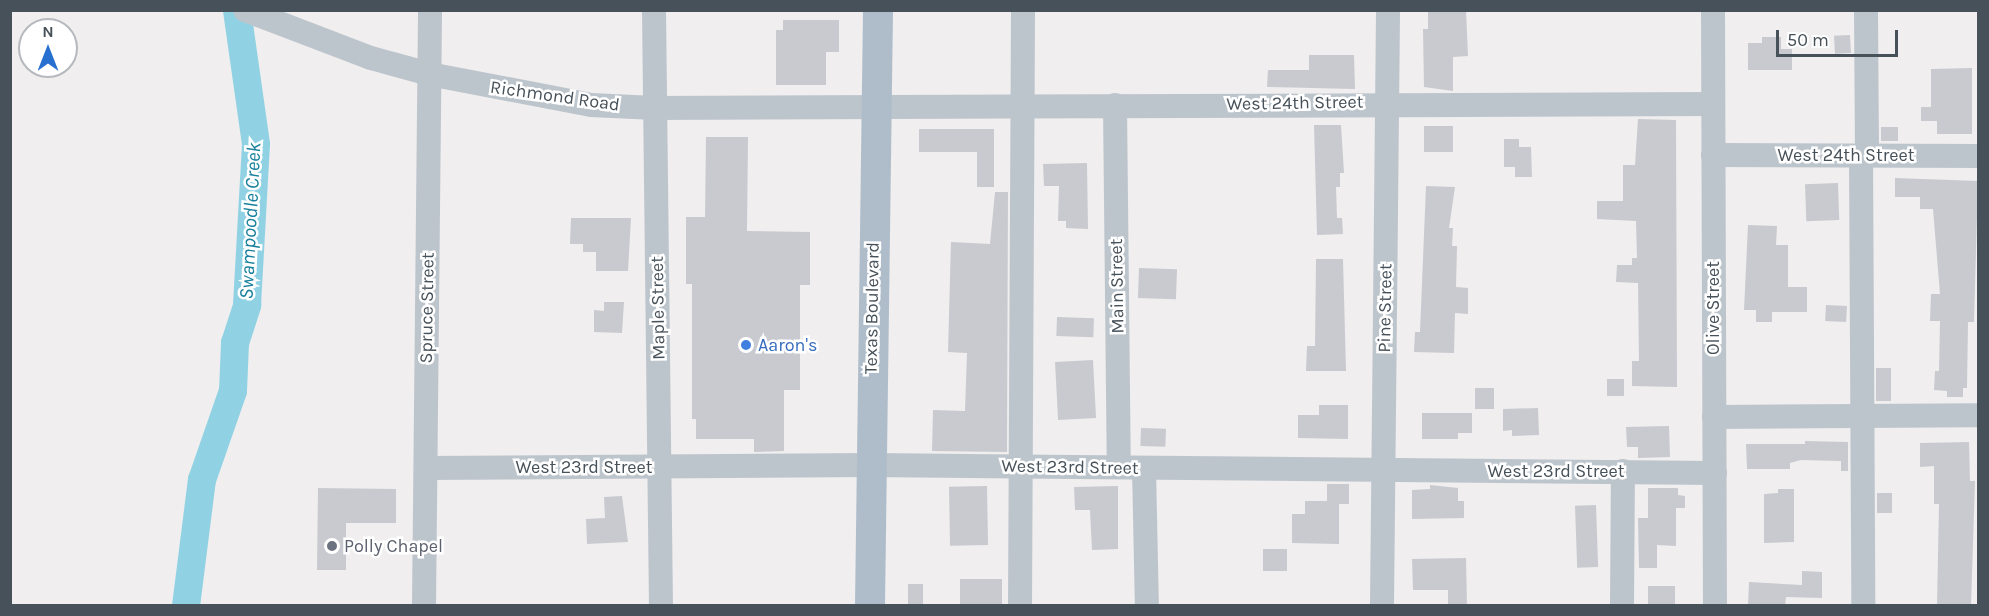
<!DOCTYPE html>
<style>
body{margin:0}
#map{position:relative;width:1989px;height:616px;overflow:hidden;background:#f0eeee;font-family:Karla,sans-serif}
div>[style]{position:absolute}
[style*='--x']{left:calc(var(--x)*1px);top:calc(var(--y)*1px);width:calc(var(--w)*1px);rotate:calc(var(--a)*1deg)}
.river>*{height:28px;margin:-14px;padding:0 14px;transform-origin:14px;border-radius:14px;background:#90d2e4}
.building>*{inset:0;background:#c8cad0;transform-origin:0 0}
.minor>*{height:24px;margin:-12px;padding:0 12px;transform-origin:12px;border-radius:12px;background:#bdc5cc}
.major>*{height:30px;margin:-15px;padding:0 15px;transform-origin:15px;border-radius:15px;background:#afbdca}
.dots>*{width:16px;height:16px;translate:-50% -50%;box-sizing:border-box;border:3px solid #fff;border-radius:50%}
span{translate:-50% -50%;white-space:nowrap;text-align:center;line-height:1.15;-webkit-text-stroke:5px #fff;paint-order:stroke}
.street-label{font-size:18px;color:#475159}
.shop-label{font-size:18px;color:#366cbe}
.left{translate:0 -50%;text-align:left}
.worship-label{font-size:18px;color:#5b616d}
.water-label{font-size:20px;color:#18809c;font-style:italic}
.frame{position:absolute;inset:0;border:12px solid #475159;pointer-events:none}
.north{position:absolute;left:18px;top:18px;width:60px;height:60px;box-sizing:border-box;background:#fff;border:2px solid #b5b9bd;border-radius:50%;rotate:0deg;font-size:16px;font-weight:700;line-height:24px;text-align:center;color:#475159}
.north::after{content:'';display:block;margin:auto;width:21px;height:27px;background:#2870d0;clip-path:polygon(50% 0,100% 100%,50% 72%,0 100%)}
.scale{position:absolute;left:1776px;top:30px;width:122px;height:27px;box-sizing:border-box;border:3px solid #475159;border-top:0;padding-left:8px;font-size:18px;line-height:21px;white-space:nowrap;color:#475159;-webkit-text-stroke:4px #fff;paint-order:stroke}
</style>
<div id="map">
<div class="river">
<i style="--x:186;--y:606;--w:127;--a:-82.8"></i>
<i style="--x:202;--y:480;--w:94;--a:-70.8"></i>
<i style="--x:233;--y:391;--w:48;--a:-87.6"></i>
<i style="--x:235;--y:343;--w:40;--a:-72"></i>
<i style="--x:247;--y:305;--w:161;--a:-86.8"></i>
<i style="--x:256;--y:144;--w:135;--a:-98.1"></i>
</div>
<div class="building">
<i style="clip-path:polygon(1428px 10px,1466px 10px,1468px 56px,1453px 57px,1453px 91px,1424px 87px,1423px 29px,1428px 29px)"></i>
<i style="clip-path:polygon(783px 20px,839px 20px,839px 52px,826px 52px,826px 85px,776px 85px,776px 30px,783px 30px)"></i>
<i style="left:1850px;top:35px;width:18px;height:16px;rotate:87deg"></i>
<i style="clip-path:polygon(1762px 37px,1781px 37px,1781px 49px,1792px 49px,1792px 70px,1748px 70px,1748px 43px,1762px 43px)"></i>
<i style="clip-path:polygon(1309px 55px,1354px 55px,1355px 89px,1267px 87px,1268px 70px,1309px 70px)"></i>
<i style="clip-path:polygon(1972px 68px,1972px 134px,1937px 134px,1937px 121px,1921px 121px,1921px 107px,1931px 107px,1931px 69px)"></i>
<i style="clip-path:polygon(1638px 119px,1676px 120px,1677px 387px,1632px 386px,1632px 361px,1639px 361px,1638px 283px,1616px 282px,1617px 265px,1632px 265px,1632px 258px,1637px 258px,1636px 221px,1597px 219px,1597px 201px,1623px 201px,1623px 165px,1635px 165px)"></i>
<i style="clip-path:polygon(1314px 125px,1341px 125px,1344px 173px,1340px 173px,1340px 187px,1336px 187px,1337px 218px,1342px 218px,1343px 234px,1317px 235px)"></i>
<i style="left:1424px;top:126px;width:29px;height:26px"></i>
<i style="left:1881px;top:127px;width:17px;height:14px"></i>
<i style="clip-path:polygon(919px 129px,994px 129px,994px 187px,977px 187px,977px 152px,919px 152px)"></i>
<i style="clip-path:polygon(706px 137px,748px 137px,747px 231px,810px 232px,810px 285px,800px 285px,800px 390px,784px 390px,784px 451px,754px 452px,754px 439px,696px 439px,696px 419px,692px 419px,692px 284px,686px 284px,686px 217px,705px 217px)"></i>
<i style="clip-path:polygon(1504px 139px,1519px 139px,1519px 147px,1531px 147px,1532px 177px,1515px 177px,1515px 167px,1504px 167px)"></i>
<i style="clip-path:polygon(1087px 163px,1088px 229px,1066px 228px,1066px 221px,1058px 221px,1059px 186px,1044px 186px,1043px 164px)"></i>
<i style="clip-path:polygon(1895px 178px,1978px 181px,1974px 322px,1968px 322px,1967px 388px,1963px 388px,1963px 397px,1947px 397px,1947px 391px,1934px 390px,1935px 371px,1939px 371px,1940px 321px,1930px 321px,1931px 294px,1940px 294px,1933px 209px,1920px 209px,1920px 197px,1895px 197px)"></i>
<i style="left:1838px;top:183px;width:37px;height:33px;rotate:88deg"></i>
<i style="clip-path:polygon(1426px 186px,1455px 187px,1449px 228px,1453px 228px,1452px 246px,1457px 246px,1456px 287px,1468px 288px,1468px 314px,1455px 313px,1454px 353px,1414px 352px,1415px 332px,1420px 332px)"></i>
<i style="clip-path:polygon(995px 192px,1008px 192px,1007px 452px,932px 451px,933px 410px,965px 411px,967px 353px,948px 352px,951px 242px,990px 244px)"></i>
<i style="clip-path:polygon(571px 218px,631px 218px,628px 271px,596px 271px,596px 252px,583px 252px,583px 244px,570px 244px)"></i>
<i style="clip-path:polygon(1748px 225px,1777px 226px,1776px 245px,1788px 245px,1788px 287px,1807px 287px,1807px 312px,1772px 312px,1772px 322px,1756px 322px,1756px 310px,1744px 310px)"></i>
<i style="clip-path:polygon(1316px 259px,1343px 259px,1346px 371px,1306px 371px,1307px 346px,1315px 346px)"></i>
<i style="left:1139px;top:268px;width:38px;height:30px;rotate:2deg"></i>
<i style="clip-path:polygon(604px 302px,624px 302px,622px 333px,594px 332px,594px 310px,604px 311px)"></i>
<i style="left:1826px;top:305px;width:21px;height:16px;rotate:3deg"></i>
<i style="left:1057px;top:317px;width:37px;height:19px;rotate:2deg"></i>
<i style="left:1093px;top:360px;width:58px;height:38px;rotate:87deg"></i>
<i style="left:1891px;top:368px;width:33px;height:15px;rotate:90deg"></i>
<i style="left:1607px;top:379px;width:17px;height:17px"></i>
<i style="left:1475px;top:388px;width:19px;height:21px"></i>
<i style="clip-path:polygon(1319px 405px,1348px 405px,1348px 439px,1298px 438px,1298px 415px,1319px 415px)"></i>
<i style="clip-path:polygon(1538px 408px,1539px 435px,1512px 436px,1512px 430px,1503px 431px,1503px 409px)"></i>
<i style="clip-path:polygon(1422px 413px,1472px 413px,1472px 433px,1458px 433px,1458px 439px,1422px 439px)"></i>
<i style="clip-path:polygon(1669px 426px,1670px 457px,1638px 458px,1638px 447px,1627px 447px,1626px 427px)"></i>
<i style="left:1141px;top:428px;width:25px;height:18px;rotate:2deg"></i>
<i style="clip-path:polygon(1805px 441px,1848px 442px,1848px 471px,1841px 471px,1841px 461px,1801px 460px,1790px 463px,1790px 469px,1747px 469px,1746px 444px,1805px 444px)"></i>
<i style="clip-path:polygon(1969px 442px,1970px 481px,1975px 481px,1971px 606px,1937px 606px,1939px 504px,1934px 504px,1934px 466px,1920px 467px,1920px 443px)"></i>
<i style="clip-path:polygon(1327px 484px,1349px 484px,1349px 504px,1339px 504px,1339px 544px,1292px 543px,1292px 514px,1305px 514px,1305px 501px,1327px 501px)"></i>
<i style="clip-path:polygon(1430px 485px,1458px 488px,1458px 501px,1464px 501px,1464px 518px,1412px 519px,1412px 490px,1430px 489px)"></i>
<i style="left:987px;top:486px;width:59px;height:38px;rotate:89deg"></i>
<i style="clip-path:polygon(1118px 486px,1118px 549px,1092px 550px,1090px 510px,1075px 510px,1074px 487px)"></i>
<i style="clip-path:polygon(318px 488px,396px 489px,396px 523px,346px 523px,346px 570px,317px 570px)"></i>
<i style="clip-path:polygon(1648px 488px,1678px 488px,1678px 495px,1685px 496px,1685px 508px,1676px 508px,1676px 546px,1657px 545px,1657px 568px,1639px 568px,1638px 518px,1648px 518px)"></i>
<i style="clip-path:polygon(1778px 489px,1794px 489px,1794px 542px,1764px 543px,1764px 494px,1778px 493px)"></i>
<i style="left:1877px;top:493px;width:15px;height:20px"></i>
<i style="clip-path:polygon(622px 496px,628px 542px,587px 544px,586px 519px,605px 518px,604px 497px)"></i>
<i style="left:1596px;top:505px;width:62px;height:21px;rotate:88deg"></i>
<i style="left:1287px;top:549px;width:22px;height:24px;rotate:90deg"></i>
<i style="clip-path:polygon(1466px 558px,1467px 606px,1448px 606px,1448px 590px,1413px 590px,1412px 559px)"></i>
<i style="clip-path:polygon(1802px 571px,1822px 572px,1822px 598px,1786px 597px,1785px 606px,1748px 606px,1749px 582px,1802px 585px)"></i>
<i style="left:960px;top:579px;width:42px;height:27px"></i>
<i style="left:908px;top:584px;width:15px;height:22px"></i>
<i style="left:1648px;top:586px;width:27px;height:20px"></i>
</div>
<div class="minor">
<i style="--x:245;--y:10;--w:135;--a:20.9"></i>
<i style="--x:371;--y:58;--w:60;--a:15.4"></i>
<i style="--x:429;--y:74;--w:165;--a:10.8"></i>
<i style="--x:591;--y:105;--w:64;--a:2.7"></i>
<i style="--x:655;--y:108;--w:1058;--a:-0.22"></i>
<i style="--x:654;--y:10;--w:596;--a:89.33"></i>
<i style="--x:1713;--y:10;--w:596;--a:89.81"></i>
<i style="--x:1866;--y:10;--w:145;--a:89.6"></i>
<i style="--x:1115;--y:105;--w:362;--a:89.4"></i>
<i style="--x:1713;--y:155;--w:265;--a:0.2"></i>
<i style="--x:1861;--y:155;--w:451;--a:89.7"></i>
<i style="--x:1714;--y:417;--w:264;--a:-0.4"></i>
<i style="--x:426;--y:468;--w:443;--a:-0.4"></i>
<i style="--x:869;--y:465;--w:846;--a:0.54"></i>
<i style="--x:1144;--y:468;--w:138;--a:88.8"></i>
<i style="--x:424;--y:606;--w:596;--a:-89.42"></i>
<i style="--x:1020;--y:606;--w:596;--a:-89.71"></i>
<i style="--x:1382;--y:606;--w:596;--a:-89.42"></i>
<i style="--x:1622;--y:606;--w:135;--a:-89.6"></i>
</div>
<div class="major">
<i style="--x:870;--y:606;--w:596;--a:-89.23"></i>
</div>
<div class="dots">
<i style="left:746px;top:345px;background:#3f7fe0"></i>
<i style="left:332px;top:546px;background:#6b7280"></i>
</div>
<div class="street-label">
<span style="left:555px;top:96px;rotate:8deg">Richmond Road</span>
<span style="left:1295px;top:103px;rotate:-1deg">West 24th Street</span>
<span style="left:1846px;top:155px">West 24th Street</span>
<span style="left:1117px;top:286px;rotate:-91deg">Main Street</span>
<span style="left:427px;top:308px;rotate:-89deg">Spruce Street</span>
<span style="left:658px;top:308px;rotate:-91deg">Maple Street</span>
<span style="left:872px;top:308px;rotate:-89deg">Texas Boulevard</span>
<span style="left:1385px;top:308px;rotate:-89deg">Pine Street</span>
<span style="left:1713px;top:308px;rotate:-90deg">Olive Street</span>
<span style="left:584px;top:467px">West 23rd Street</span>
<span style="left:1070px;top:467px;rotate:1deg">West 23rd Street</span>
<span style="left:1556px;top:471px">West 23rd Street</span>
</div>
<div class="shop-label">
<span class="left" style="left:758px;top:345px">Aaron's</span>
</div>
<div class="worship-label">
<span class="left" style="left:344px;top:546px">Polly Chapel</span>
</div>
<div class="water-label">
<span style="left:250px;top:221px;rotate:-87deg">Swampoodle Creek</span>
</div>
<div class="frame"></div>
<div class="north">N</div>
<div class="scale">50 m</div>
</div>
